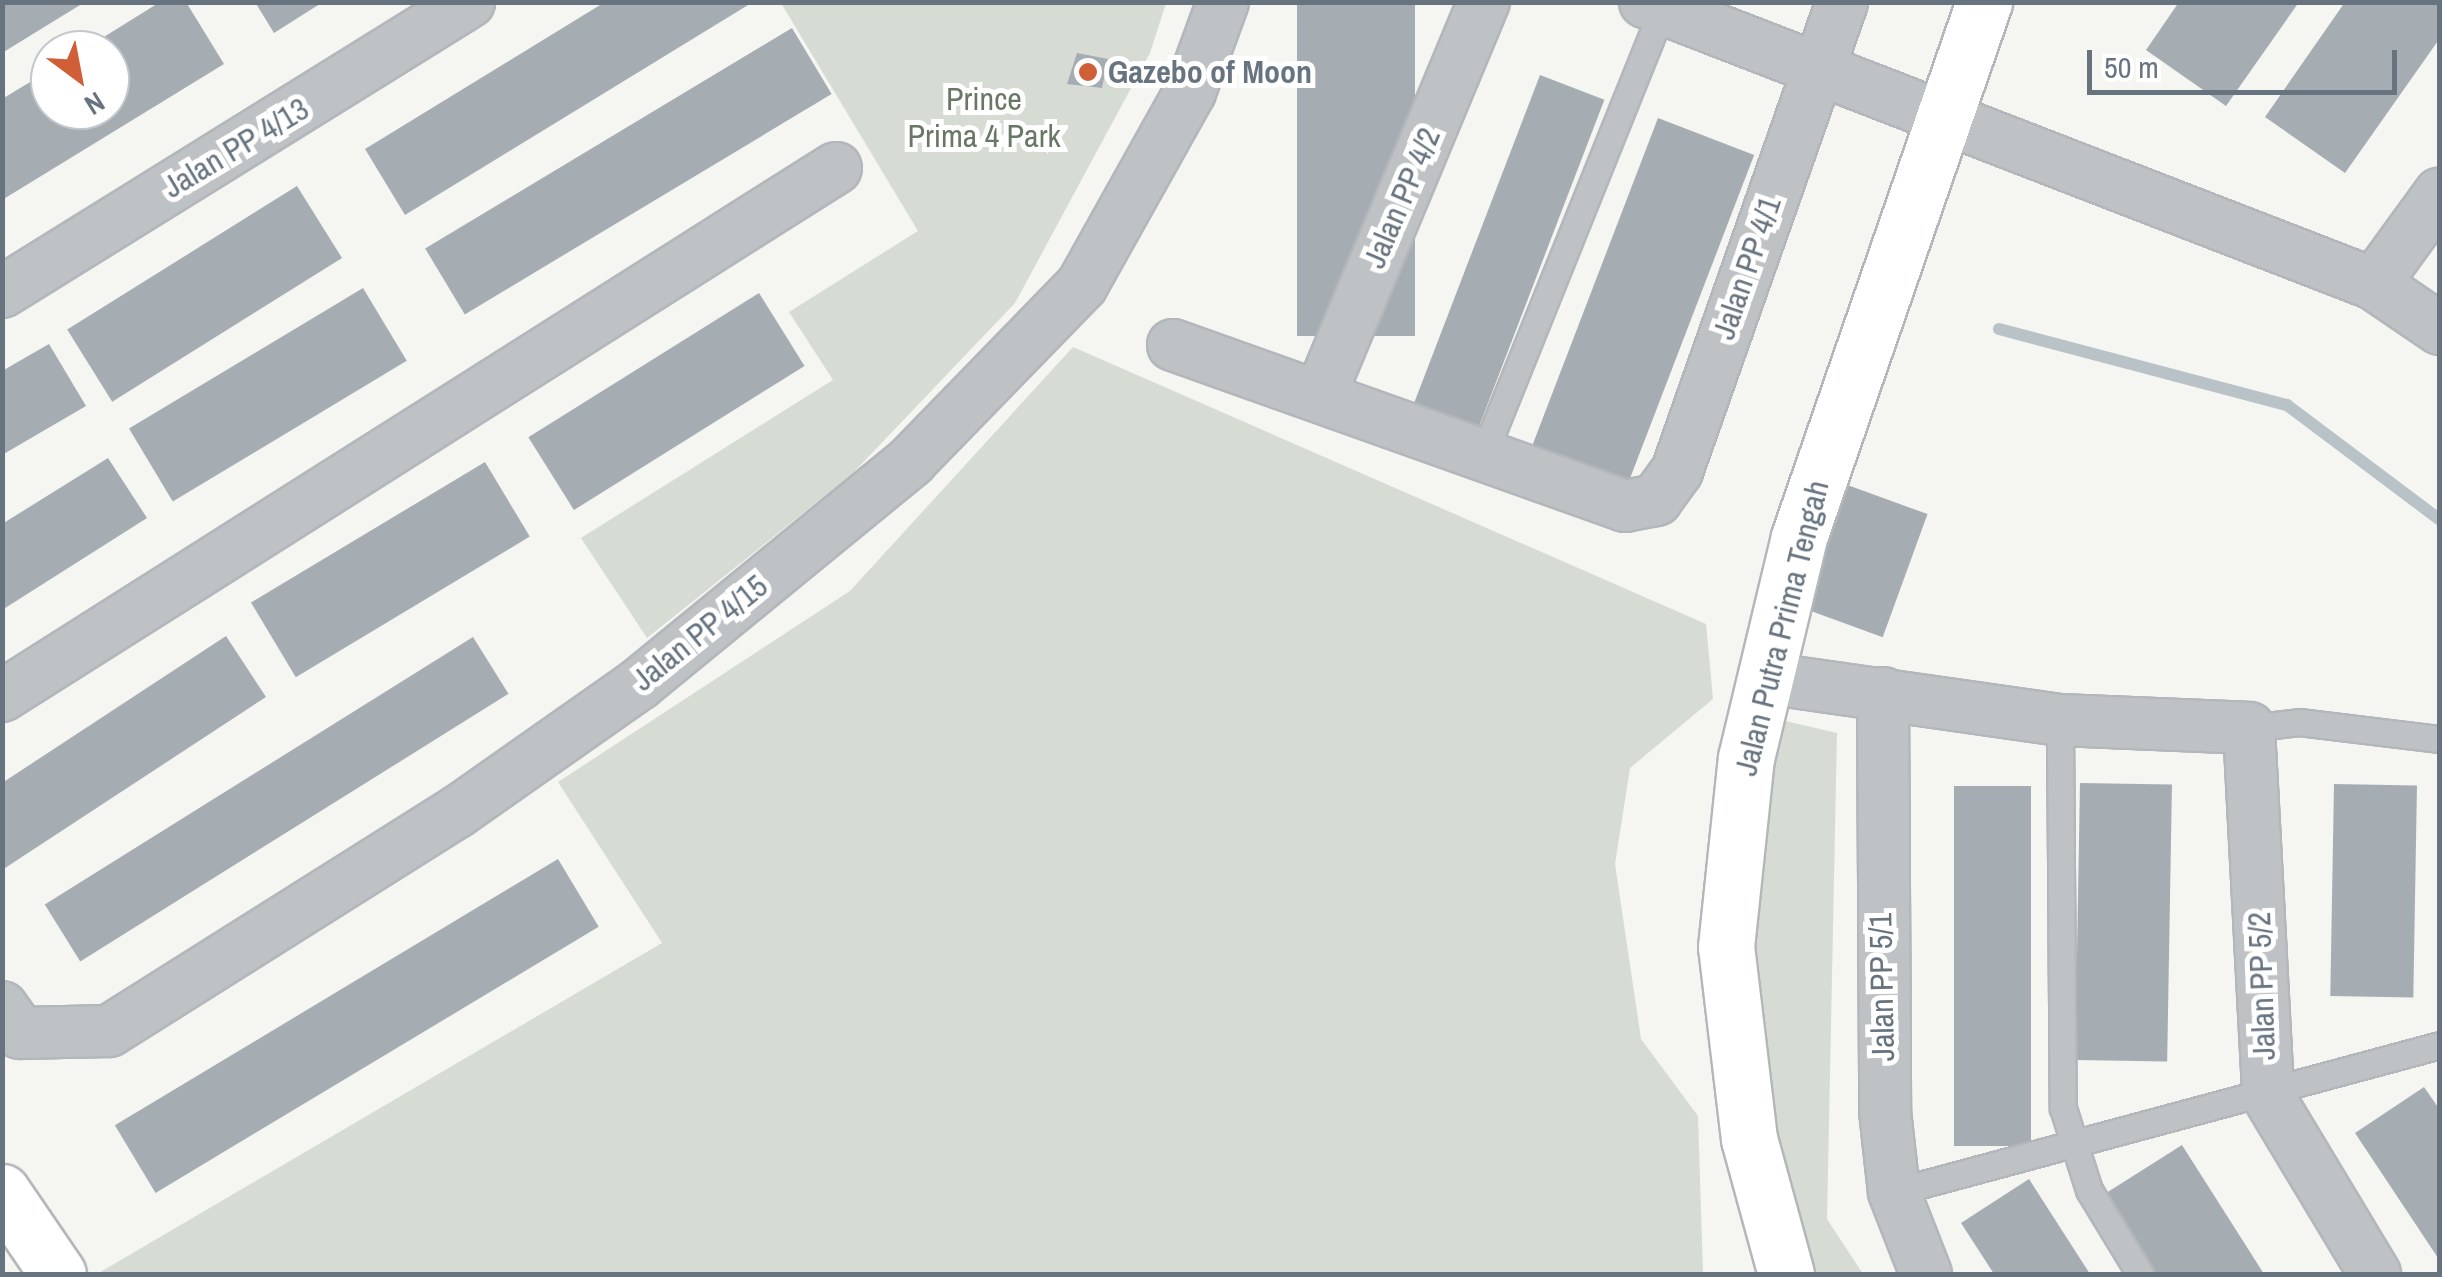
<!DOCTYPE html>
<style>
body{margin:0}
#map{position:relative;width:2442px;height:1277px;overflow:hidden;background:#f5f5f2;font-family:"Archivo Narrow",sans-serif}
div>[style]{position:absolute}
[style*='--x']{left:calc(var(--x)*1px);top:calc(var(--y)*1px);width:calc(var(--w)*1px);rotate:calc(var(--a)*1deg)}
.green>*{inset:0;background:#d6dbd3}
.stream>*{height:12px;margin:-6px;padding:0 6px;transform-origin:6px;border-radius:6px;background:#b9c2c7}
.building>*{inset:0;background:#a6adb2;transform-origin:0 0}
.roads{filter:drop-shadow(2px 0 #b3b7bb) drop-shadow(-2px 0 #b3b7bb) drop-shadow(0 2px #b3b7bb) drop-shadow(0 -2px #b3b7bb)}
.lane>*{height:25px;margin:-12.5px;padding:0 12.5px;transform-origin:12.5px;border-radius:12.5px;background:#bec2c5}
.street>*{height:50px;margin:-25px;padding:0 25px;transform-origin:25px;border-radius:25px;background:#bec2c5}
.secondary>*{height:55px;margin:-27.5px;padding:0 27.5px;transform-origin:27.5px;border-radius:27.5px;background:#fff}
.dots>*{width:28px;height:28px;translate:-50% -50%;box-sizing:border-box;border:5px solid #fff;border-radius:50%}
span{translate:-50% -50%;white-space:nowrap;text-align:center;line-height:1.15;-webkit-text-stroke:10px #fff;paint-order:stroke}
.poi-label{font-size:32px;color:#677480;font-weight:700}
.left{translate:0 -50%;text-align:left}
.park-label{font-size:32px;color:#687865}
.street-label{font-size:32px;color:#677480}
.frame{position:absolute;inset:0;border:5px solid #677480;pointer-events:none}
.north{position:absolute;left:30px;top:30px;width:100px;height:100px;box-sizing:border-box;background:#fff;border:2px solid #c2c7cc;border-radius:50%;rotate:148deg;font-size:28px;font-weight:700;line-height:40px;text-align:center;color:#677480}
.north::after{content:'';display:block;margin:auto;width:35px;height:45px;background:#d05e36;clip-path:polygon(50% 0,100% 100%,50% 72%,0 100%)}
.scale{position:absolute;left:2087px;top:50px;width:310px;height:45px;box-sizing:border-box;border:5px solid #677480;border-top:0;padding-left:12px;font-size:30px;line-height:35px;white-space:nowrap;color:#677480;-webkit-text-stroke:8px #fff;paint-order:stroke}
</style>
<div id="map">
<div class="green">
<i style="clip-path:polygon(781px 3px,1166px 3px,1150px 53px,1015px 303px,852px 474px,647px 638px,581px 538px,833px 380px,789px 312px,918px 231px)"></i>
<i style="clip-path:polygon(1073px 347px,1706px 624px,1713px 699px,1630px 768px,1615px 864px,1641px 1039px,1698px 1116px,1703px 1274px,97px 1274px,662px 943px,558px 782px,850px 591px)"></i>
<i style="clip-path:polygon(1773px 718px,1837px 733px,1827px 1219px,1863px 1274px,1809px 1274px,1763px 1137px,1740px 932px)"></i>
</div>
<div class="stream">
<i style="--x:1999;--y:329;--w:298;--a:14.8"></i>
<i style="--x:2287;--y:405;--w:191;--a:36.9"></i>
</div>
<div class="building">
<i style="clip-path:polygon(2px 2px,85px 2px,2px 53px)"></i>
<i style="clip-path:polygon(160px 2px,186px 2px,224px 64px,2px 200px,2px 99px,50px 70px,50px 110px,110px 110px,110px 50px,83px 50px)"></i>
<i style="clip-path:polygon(255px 2px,323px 2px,274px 33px)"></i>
<i style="clip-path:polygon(605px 2px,753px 2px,405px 215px,365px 149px)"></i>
<i style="left:1297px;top:2px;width:118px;height:334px"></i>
<i style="clip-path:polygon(2179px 2px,2299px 2px,2226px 106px,2146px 50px)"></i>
<i style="clip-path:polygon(2345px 2px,2440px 2px,2440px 38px,2345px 173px,2265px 117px)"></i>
<i style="left:792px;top:28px;width:77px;height:428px;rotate:59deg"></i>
<i style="clip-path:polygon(1077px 53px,1108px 59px,1102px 88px,1067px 84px)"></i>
<i style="left:1540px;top:75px;width:69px;height:355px;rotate:21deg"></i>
<i style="left:1658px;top:118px;width:103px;height:350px;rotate:21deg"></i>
<i style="left:297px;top:186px;width:85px;height:271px;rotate:58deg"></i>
<i style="left:363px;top:288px;width:85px;height:273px;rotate:59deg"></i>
<i style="left:759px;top:293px;width:86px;height:272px;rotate:58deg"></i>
<i style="clip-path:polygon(49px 344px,86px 406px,2px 455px,2px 371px)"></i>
<i style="clip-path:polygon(108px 458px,147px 518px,2px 610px,2px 524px)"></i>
<i style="left:485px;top:462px;width:87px;height:273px;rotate:59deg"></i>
<i style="left:1842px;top:483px;width:91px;height:131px;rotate:20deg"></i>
<i style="clip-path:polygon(226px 636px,266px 697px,2px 870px,2px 783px)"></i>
<i style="left:473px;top:637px;width:67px;height:505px;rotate:58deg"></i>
<i style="left:2080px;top:783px;width:92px;height:277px;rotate:1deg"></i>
<i style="left:2334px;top:784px;width:83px;height:212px;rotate:1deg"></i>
<i style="left:1954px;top:786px;width:77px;height:360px"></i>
<i style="left:558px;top:859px;width:79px;height:517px;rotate:59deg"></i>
<i style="clip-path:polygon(2424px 1087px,2440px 1110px,2440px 1261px,2355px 1133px)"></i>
<i style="clip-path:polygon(2182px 1145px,2264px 1274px,2152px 1274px,2103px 1195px)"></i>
<i style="clip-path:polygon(2029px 1179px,2090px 1274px,1994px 1274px,1961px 1223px)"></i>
</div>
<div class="roads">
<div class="lane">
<i style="--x:1484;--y:453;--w:485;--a:-68.1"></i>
<i style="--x:2060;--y:720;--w:388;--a:89.6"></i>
<i style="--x:2063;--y:1108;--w:86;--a:72.4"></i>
<i style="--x:2089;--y:1190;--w:98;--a:58.7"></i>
<i style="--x:2249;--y:728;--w:50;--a:-6.8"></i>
<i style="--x:2299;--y:722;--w:142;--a:6.9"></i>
<i style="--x:1894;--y:1192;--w:565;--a:-15.07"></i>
</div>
<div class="street">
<i style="--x:1645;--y:2;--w:782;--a:21.15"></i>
<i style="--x:2374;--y:284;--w:80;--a:34.3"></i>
<i style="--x:2374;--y:284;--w:112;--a:-54"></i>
<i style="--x:2;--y:292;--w:550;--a:-31.84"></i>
<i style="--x:1173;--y:345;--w:480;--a:19.6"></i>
<i style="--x:1625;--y:506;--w:32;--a:-11"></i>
<i style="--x:1656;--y:500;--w:36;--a:-54"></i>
<i style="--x:1677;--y:471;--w:497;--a:-70.6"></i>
<i style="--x:1321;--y:393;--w:424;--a:-67.4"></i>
<i style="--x:1765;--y:678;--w:298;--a:8.1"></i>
<i style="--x:2060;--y:720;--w:189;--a:2.4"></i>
<i style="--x:2249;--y:728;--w:368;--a:87"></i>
<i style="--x:2268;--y:1096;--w:208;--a:59"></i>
<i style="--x:1883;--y:693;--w:418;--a:89.7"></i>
<i style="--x:1885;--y:1111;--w:81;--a:83.7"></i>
<i style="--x:1894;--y:1192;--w:88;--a:68.7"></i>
<i style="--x:2;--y:696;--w:987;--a:-32.34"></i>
<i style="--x:2;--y:1007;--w:32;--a:55"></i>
<i style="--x:20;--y:1033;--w:89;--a:-1.3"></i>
<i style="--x:109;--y:1031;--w:411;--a:-32.2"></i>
<i style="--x:457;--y:812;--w:223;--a:-35.1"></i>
<i style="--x:639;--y:684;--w:352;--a:-39.3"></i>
<i style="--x:911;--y:461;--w:245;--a:-45.8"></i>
<i style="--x:1082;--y:285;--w:221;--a:-60.8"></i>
<i style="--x:1190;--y:92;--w:96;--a:-69.9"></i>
</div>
<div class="secondary">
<i style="--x:2;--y:1192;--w:99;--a:55.7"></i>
<i style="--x:1786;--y:1274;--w:140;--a:-105.3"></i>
<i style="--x:1749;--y:1139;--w:193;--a:-96.8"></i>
<i style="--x:1726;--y:947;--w:190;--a:-84"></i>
<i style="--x:1746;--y:758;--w:227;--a:-76.5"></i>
<i style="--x:1799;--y:537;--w:566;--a:-70.92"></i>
</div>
</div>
<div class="dots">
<i style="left:1088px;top:72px;background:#d05e36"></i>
</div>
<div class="poi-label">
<span class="left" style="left:1108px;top:72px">Gazebo of Moon</span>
</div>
<div class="park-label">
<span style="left:984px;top:118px">Prince<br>Prima 4 Park</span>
</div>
<div class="street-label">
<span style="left:236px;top:148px;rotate:-31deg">Jalan PP 4/13</span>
<span style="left:1402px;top:198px;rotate:-67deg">Jalan PP 4/2</span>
<span style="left:1747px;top:268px;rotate:-71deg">Jalan PP 4/1</span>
<span style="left:1782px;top:628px;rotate:-76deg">Jalan Putra Prima Tengah</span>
<span style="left:700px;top:633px;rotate:-39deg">Jalan PP 4/15</span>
<span style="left:2262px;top:986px;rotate:-92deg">Jalan PP 5/2</span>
<span style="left:1882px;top:987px;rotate:-91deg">Jalan PP 5/1</span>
</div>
<div class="frame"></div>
<div class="north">N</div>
<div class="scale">50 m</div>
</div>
